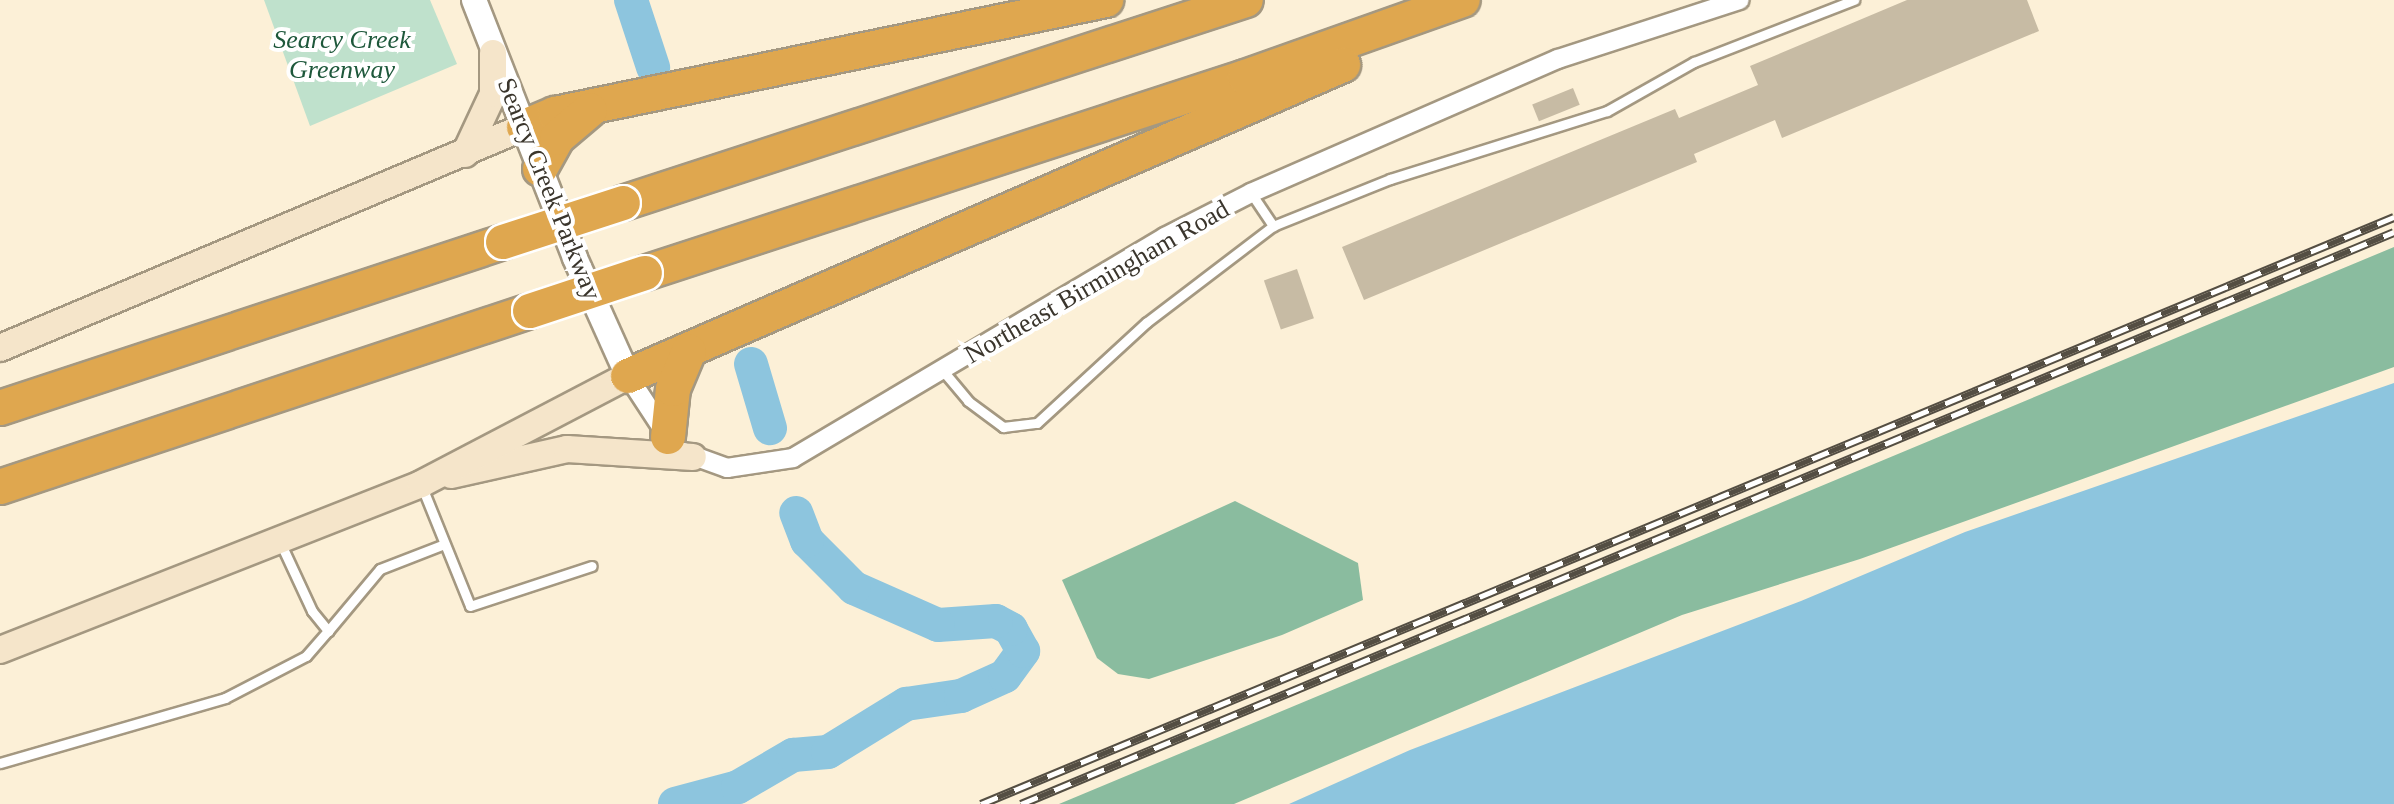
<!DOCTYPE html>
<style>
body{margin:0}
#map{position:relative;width:2394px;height:804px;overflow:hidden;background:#fcf0d7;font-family:Georgia,serif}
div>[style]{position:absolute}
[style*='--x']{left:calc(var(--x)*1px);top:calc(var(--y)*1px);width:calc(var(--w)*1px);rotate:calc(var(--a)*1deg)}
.green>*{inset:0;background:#bfe1cc}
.forest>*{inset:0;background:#8abc9f}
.water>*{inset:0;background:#8dc5de}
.river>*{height:34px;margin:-17px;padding:0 17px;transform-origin:17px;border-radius:17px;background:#8dc5de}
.building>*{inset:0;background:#c7bba4;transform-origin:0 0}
.roads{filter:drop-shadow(2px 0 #a49881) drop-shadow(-2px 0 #a49881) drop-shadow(0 2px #a49881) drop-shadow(0 -2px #a49881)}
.service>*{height:9px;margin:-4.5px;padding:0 4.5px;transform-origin:4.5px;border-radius:4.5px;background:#fff}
.minor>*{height:18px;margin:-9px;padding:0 9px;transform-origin:9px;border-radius:9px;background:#fff}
.tertiary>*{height:24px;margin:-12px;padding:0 12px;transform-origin:12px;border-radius:12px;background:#fff}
.secondary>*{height:26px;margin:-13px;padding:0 13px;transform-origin:13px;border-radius:13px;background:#f5e5ca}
.motorway>*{height:34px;margin:-17px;padding:0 17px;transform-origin:17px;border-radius:17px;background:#dfa74f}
.rail>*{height:9px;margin-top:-4.5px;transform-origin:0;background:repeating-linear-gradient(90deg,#fff 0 18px,#544e43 0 36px);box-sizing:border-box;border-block:2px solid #544e43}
.bridges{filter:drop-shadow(2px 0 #fff) drop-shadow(-2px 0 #fff) drop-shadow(0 2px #fff) drop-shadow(0 -2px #fff)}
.motorway-bridge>*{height:34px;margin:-17px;padding:0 17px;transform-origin:17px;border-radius:17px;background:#dfa74f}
span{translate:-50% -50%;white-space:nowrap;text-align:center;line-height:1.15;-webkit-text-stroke:8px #fff;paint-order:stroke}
.park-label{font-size:26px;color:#1e583b;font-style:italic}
.street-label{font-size:26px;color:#3a352c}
</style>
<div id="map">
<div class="green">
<i style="clip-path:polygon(264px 0,430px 0,457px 64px,310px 126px)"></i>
</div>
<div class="forest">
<i style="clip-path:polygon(2394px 247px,2394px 367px,1860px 559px,1682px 615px,1234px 804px,1059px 804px)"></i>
<i style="clip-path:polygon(1235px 501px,1358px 563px,1363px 600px,1282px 635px,1149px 679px,1118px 674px,1097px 658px,1062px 580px)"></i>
</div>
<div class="water">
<i style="clip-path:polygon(2394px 383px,2394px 804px,1289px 804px,1410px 750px,1801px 601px,1965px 532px)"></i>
</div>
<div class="river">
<i style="--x:631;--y:0;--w:71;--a:71.8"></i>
<i style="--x:751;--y:364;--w:67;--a:73.5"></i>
<i style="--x:675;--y:804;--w:65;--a:-15.1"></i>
<i style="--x:738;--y:787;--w:64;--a:-30.2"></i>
<i style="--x:793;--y:755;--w:35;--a:-5"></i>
<i style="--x:828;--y:752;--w:92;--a:-31.6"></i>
<i style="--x:906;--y:704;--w:56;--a:-8.3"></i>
<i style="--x:961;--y:696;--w:48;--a:-24.4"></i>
<i style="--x:1005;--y:676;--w:31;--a:-54"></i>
<i style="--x:1023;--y:651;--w:25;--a:-119"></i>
<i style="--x:1011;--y:629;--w:17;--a:-152"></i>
<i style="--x:996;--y:621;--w:58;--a:176.1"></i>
<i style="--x:938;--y:625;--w:92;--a:-156.2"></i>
<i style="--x:854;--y:588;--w:66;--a:-135"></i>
<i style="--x:807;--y:541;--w:30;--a:-111"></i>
</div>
<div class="building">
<i style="clip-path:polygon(1907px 0,2027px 0,2039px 31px,1782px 138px,1775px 120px,1694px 154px,1697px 162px,1364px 300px,1342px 247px,1675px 109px,1679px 118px,1758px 85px,1750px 66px)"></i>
<i style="left:1573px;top:88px;width:18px;height:44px;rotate:68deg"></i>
<i style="left:1297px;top:269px;width:52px;height:35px;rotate:71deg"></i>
</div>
<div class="roads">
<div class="service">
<i style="--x:1251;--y:193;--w:40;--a:56"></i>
<i style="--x:944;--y:372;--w:38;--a:50"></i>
<i style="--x:968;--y:401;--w:44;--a:36.6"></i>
<i style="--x:1003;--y:427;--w:34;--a:-7"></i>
<i style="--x:1037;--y:423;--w:149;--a:-42.6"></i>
<i style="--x:1147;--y:322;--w:158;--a:-37.3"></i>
<i style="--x:1273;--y:226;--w:126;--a:-21.9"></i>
<i style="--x:1390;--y:179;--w:227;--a:-17.4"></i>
<i style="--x:1607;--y:111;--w:100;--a:-29.4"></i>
<i style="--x:1694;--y:62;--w:172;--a:-21.2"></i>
<i style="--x:422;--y:487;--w:128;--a:68"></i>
<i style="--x:470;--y:606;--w:128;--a:-18.2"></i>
<i style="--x:280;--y:542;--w:76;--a:65.1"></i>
<i style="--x:312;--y:611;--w:26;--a:51"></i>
<i style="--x:328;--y:631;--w:81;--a:-50"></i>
<i style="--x:380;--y:569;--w:66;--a:-21.2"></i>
<i style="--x:0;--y:763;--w:234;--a:-16.1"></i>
<i style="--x:225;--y:698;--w:91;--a:-27.4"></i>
<i style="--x:306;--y:656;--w:33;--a:-49"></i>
</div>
<div class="minor">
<i style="--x:628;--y:376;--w:69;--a:56.8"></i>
<i style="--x:683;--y:452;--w:47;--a:20"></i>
<i style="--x:727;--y:468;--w:67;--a:-8.6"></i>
<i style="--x:793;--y:458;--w:433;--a:-30.7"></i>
<i style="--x:1165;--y:237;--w:97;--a:-27.1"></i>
<i style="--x:1251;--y:193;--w:335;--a:-23.6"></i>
<i style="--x:1558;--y:59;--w:191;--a:-18"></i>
</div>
<div class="tertiary">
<i style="--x:474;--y:0;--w:277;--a:68.6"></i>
<i style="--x:575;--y:258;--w:129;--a:65.8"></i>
</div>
<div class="secondary">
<i style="--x:465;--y:154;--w:66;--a:-65"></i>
<i style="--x:493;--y:94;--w:41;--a:-90"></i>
<i style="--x:0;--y:348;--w:569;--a:-22.87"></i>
<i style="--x:451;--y:475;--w:119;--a:-12.6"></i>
<i style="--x:567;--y:449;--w:126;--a:3.6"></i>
<i style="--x:0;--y:650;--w:453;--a:-21.5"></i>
<i style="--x:421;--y:484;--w:233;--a:-27.6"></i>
</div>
<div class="motorway">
<i style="--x:524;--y:127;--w:34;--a:-23"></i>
<i style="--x:555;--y:114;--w:563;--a:-11.69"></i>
<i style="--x:540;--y:169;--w:35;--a:-61"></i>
<i style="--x:557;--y:138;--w:43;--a:-40.3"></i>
<i style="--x:623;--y:203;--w:655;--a:-18.05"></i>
<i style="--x:645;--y:273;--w:631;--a:-18.09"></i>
<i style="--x:1245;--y:77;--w:231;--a:-19.5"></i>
<i style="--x:628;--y:376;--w:780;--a:-23.51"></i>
<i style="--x:0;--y:408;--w:530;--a:-18.26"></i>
<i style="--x:668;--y:437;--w:48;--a:-84.1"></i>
<i style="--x:673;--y:389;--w:41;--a:-67.2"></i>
<i style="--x:0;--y:487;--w:558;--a:-18.37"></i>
</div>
</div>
<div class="rail">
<i style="--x:981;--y:804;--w:1530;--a:-22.56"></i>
<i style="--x:1021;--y:804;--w:1487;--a:-22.62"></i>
</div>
<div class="bridges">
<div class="motorway-bridge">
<i style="--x:503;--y:242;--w:126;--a:-18"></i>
<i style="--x:530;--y:311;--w:121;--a:-18.3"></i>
</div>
</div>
<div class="park-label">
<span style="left:342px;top:55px">Searcy Creek<br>Greenway</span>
</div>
<div class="street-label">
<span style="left:549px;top:189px;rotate:68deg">Searcy Creek Parkway</span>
<span style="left:1097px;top:282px;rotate:-30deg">Northeast Birmingham Road</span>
</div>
</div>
